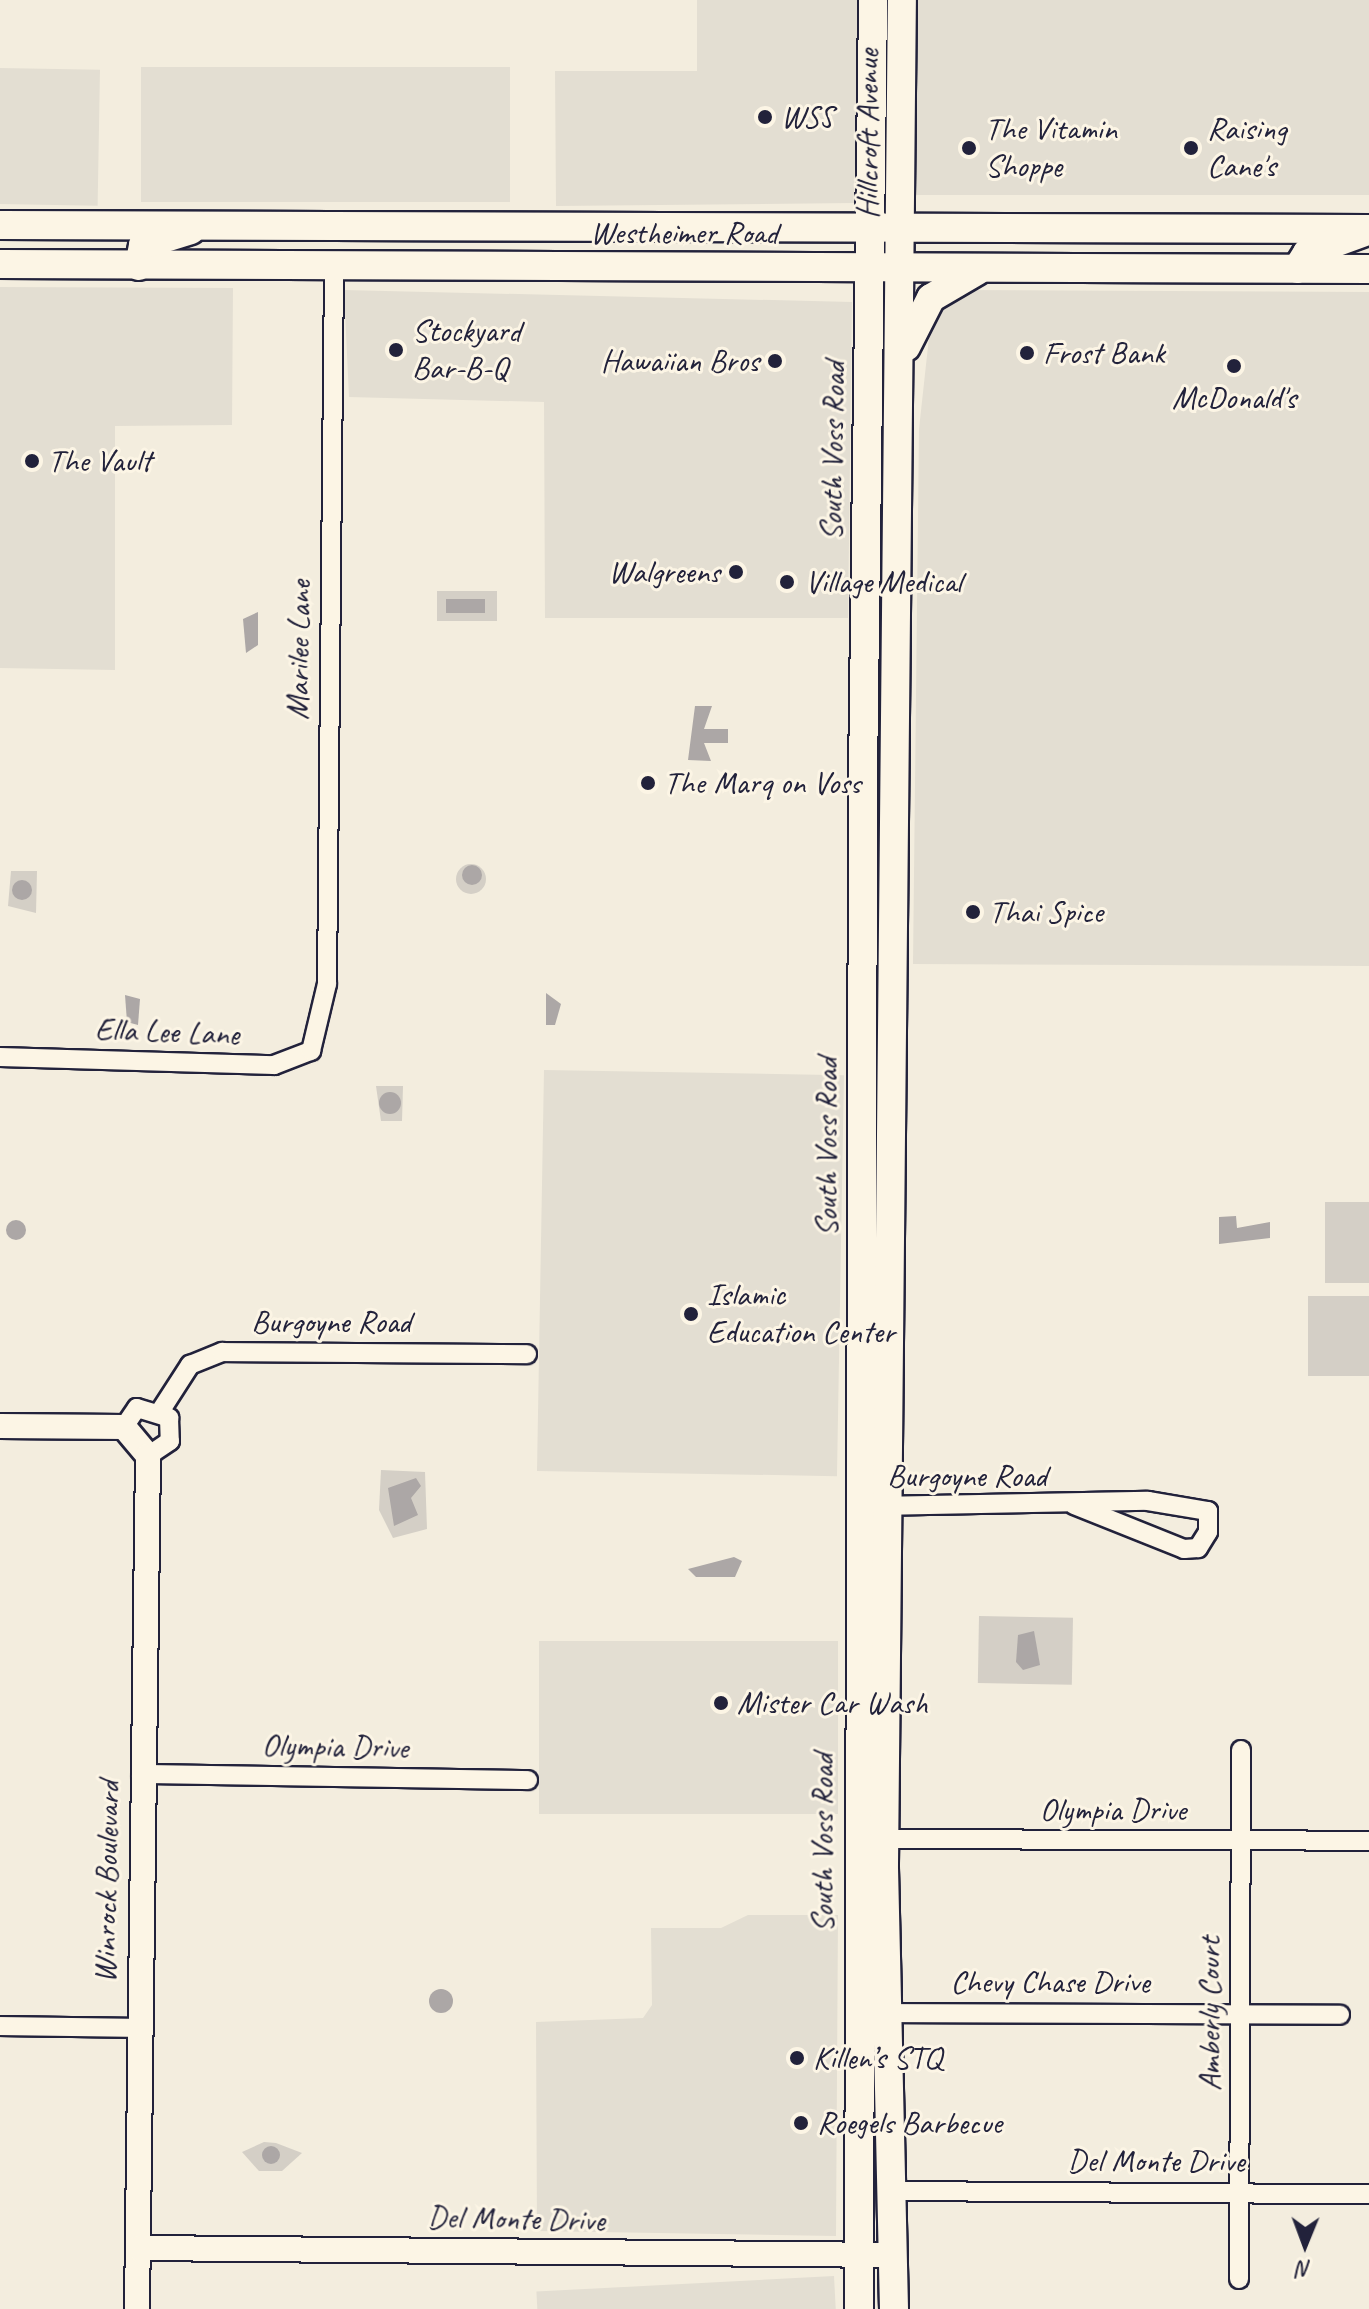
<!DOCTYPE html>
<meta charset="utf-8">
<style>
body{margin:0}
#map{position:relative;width:1369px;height:2309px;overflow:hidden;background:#f3edde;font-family:Caveat,sans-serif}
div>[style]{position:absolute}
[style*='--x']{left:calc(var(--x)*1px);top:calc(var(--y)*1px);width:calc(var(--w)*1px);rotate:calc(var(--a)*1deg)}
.built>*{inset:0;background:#e3ded2;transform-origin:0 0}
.green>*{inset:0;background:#d4cfc6;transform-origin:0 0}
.round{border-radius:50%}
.water>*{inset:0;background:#aca7a6;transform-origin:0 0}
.roads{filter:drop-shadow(2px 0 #22223b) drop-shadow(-2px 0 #22223b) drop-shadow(0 2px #22223b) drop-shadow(0 -2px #22223b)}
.street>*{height:18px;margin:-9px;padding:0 9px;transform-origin:9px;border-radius:9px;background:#fcf5e5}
.secondary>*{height:24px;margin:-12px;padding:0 12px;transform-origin:12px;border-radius:12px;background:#fcf5e5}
.primary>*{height:28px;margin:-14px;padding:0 14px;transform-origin:14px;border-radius:14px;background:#fcf5e5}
.dots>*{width:22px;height:22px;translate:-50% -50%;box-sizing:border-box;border:4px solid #fcf5e5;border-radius:50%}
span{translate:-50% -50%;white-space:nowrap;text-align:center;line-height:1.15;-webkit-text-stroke:6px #fcf5e5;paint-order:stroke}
.poi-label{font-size:32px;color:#22223b}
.left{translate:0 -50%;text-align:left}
.right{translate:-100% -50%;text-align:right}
.street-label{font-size:32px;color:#22223b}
.north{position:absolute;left:1265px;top:2205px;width:80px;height:80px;-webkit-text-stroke:6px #fcf5e5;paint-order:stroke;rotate:181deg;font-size:22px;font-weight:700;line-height:32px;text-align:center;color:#22223b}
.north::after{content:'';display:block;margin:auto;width:28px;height:36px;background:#22223b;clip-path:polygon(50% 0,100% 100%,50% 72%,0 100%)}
</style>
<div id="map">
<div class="built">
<i style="clip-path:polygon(697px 0,859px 0,854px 203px,556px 206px,555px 71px,697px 71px)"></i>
<i style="left:911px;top:0;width:458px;height:195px"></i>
<i style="left:141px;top:67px;width:369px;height:135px"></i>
<i style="left:0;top:68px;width:100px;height:136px;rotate:1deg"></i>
<i style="clip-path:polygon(0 287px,233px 288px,232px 425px,115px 426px,115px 670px,0 668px)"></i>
<i style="clip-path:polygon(344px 290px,852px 302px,848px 618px,545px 618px,544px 402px,349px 397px)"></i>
<i style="clip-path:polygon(959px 290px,1369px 292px,1369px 966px,913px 964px,919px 429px,931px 319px)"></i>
<i style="left:544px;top:1070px;width:300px;height:401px;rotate:1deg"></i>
<i style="left:539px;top:1641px;width:299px;height:173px"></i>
<i style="clip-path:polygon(748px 1915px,838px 1915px,836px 2236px,537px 2231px,536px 2022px,643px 2018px,652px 2005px,651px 1928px,721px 1928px)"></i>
<i style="left:834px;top:2276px;width:33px;height:298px;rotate:87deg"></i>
</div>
<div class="green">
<i style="left:437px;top:591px;width:60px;height:30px"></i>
<i class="round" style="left:456px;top:864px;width:30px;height:30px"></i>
<i style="clip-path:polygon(11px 871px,37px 871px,36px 913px,8px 906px)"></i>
<i style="clip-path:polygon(376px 1086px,403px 1086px,402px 1121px,381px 1121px)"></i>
<i style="left:1325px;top:1202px;width:44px;height:81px"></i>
<i style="left:1308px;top:1296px;width:61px;height:80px"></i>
<i style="clip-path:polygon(381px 1470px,425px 1472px,427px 1529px,393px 1538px,379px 1510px)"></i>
<i style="left:979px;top:1616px;width:94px;height:67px;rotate:1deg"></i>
<i style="clip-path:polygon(264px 2142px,276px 2143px,302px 2153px,282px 2171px,259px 2171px,242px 2152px)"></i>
</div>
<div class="water">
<i style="left:446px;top:599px;width:39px;height:14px"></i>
<i style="clip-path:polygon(258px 612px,258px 645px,246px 653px,243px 619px)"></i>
<i style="clip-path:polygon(695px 706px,712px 706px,704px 729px,728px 729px,728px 743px,704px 743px,711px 761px,688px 760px)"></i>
<i class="round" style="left:462px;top:865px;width:20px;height:20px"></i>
<i class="round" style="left:12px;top:880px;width:20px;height:20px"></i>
<i style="clip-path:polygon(546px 993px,561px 1004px,555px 1025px,546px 1025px)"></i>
<i style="clip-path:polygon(125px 995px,140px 999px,138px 1025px,127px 1022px)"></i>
<i class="round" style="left:379px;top:1092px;width:22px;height:22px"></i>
<i style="clip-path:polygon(1236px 1216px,1237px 1228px,1270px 1222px,1270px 1238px,1219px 1244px,1219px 1217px)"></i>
<i class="round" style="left:6px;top:1220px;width:20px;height:20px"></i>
<i style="clip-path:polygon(416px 1478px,421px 1486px,411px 1498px,418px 1515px,394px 1526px,388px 1488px)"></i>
<i style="clip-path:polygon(734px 1557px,742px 1561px,735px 1577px,696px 1577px,688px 1569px)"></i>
<i style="clip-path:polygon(1034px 1631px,1040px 1665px,1023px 1670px,1016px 1662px,1018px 1635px)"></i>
<i class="round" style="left:429px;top:1989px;width:24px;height:24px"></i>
<i class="round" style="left:262px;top:2146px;width:18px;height:18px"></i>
</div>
<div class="roads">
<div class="street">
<i style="--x:0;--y:1057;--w:274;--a:1.7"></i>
<i style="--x:274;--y:1065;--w:40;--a:-21"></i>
<i style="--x:311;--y:1051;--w:69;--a:-76.6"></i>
<i style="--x:327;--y:984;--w:718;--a:-89.44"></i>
<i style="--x:161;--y:1410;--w:54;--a:-57.2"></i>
<i style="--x:190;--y:1365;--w:35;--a:-22"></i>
<i style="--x:222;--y:1352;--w:305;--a:0.4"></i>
<i style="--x:124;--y:1427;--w:23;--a:-56"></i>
<i style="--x:137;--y:1408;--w:34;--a:17"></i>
<i style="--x:169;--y:1418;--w:23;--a:88"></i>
<i style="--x:170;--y:1441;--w:27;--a:146"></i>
<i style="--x:877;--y:1506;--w:271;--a:-1.1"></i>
<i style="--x:1148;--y:1501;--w:61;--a:9.5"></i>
<i style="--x:1208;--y:1511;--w:21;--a:90"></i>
<i style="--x:1208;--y:1532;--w:19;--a:122"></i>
<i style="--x:1198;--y:1548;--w:14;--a:176"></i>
<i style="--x:1184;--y:1549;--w:118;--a:-158.2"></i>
<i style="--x:141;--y:1774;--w:387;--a:0.9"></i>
<i style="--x:876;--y:1839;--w:493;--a:0.2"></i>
<i style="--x:879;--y:2013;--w:461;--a:0.2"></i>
<i style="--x:0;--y:2026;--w:136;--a:0.8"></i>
<i style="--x:894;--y:2191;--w:475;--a:0.4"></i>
<i style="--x:1239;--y:2279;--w:529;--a:-89.78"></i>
</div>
<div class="secondary">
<i style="--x:0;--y:1426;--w:124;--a:0.5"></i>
<i style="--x:124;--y:1427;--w:38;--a:50"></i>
<i style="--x:148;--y:1456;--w:853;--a:90.74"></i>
<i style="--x:138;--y:2248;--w:756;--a:0.53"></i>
</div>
<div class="primary">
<i style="--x:0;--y:225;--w:1369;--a:0.17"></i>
<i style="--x:0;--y:264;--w:1369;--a:0.21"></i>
<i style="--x:139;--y:266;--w:21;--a:-79"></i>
<i style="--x:143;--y:245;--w:50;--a:-17.4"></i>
<i style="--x:1297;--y:269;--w:19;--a:-58"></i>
<i style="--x:1307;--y:253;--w:62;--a:-19.9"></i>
<i style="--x:906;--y:347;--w:55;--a:-63"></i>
<i style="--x:931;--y:298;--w:53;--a:-30.4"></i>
<i style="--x:859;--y:2309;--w:1533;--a:-89.85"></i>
<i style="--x:863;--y:776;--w:776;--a:-89.26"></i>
<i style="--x:894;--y:2309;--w:445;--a:-91.3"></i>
<i style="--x:884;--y:1864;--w:1864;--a:-89.45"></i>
</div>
</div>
<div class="dots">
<i style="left:765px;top:117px;background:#22223b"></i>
<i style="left:969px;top:148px;background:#22223b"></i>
<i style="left:1191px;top:148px;background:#22223b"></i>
<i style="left:396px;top:350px;background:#22223b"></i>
<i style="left:1027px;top:353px;background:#22223b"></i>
<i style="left:775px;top:361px;background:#22223b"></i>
<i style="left:1234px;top:366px;background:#22223b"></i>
<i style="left:32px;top:461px;background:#22223b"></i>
<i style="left:736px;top:572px;background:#22223b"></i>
<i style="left:787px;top:582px;background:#22223b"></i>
<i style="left:648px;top:783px;background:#22223b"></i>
<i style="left:973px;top:912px;background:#22223b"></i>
<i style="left:691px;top:1314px;background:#22223b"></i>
<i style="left:721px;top:1703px;background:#22223b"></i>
<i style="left:797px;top:2058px;background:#22223b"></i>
<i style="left:801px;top:2123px;background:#22223b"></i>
</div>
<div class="poi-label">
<span class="left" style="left:781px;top:117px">WSS</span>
<span class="left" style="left:985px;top:148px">The Vitamin<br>Shoppe</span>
<span class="left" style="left:1207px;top:148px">Raising<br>Cane's</span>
<span class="left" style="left:412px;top:350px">Stockyard<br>Bar-B-Q</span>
<span class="left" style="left:1043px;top:353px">Frost Bank</span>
<span class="right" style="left:759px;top:361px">Hawaiian Bros</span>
<span style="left:1234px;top:398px">McDonald's</span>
<span class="left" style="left:48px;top:461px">The Vault</span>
<span class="right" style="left:720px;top:572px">Walgreens</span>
<span class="left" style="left:805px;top:582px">Village Medical</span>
<span class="left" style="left:664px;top:783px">The Marq on Voss</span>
<span class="left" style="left:989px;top:912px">Thai Spice</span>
<span class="left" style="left:707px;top:1314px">Islamic<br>Education Center</span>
<span class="left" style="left:737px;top:1703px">Mister Car Wash</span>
<span class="left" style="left:813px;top:2058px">Killen’s STQ</span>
<span class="left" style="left:817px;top:2123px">Roegels Barbecue</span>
</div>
<div class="street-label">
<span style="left:868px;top:134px;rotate:-90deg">Hillcroft Avenue</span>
<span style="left:684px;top:233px">Westheimer Road</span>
<span style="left:833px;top:451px;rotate:-89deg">South Voss Road</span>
<span style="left:299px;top:650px;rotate:-89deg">Marilee Lane</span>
<span style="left:167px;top:1032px;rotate:2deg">Ella Lee Lane</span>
<span style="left:827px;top:1147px;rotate:-90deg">South Voss Road</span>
<span style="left:331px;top:1322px">Burgoyne Road</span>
<span style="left:967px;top:1476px">Burgoyne Road</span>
<span style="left:335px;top:1747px;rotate:1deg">Olympia Drive</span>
<span style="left:1113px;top:1810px">Olympia Drive</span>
<span style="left:823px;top:1843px;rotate:-90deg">South Voss Road</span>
<span style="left:107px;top:1882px;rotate:-89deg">Winrock Boulevard</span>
<span style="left:1050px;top:1982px">Chevy Chase Drive</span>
<span style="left:1210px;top:2014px;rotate:-90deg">Amberly Court</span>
<span style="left:1156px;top:2161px">Del Monte Drive</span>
<span style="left:516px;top:2219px;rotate:1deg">Del Monte Drive</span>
</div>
<div class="north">N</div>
</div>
